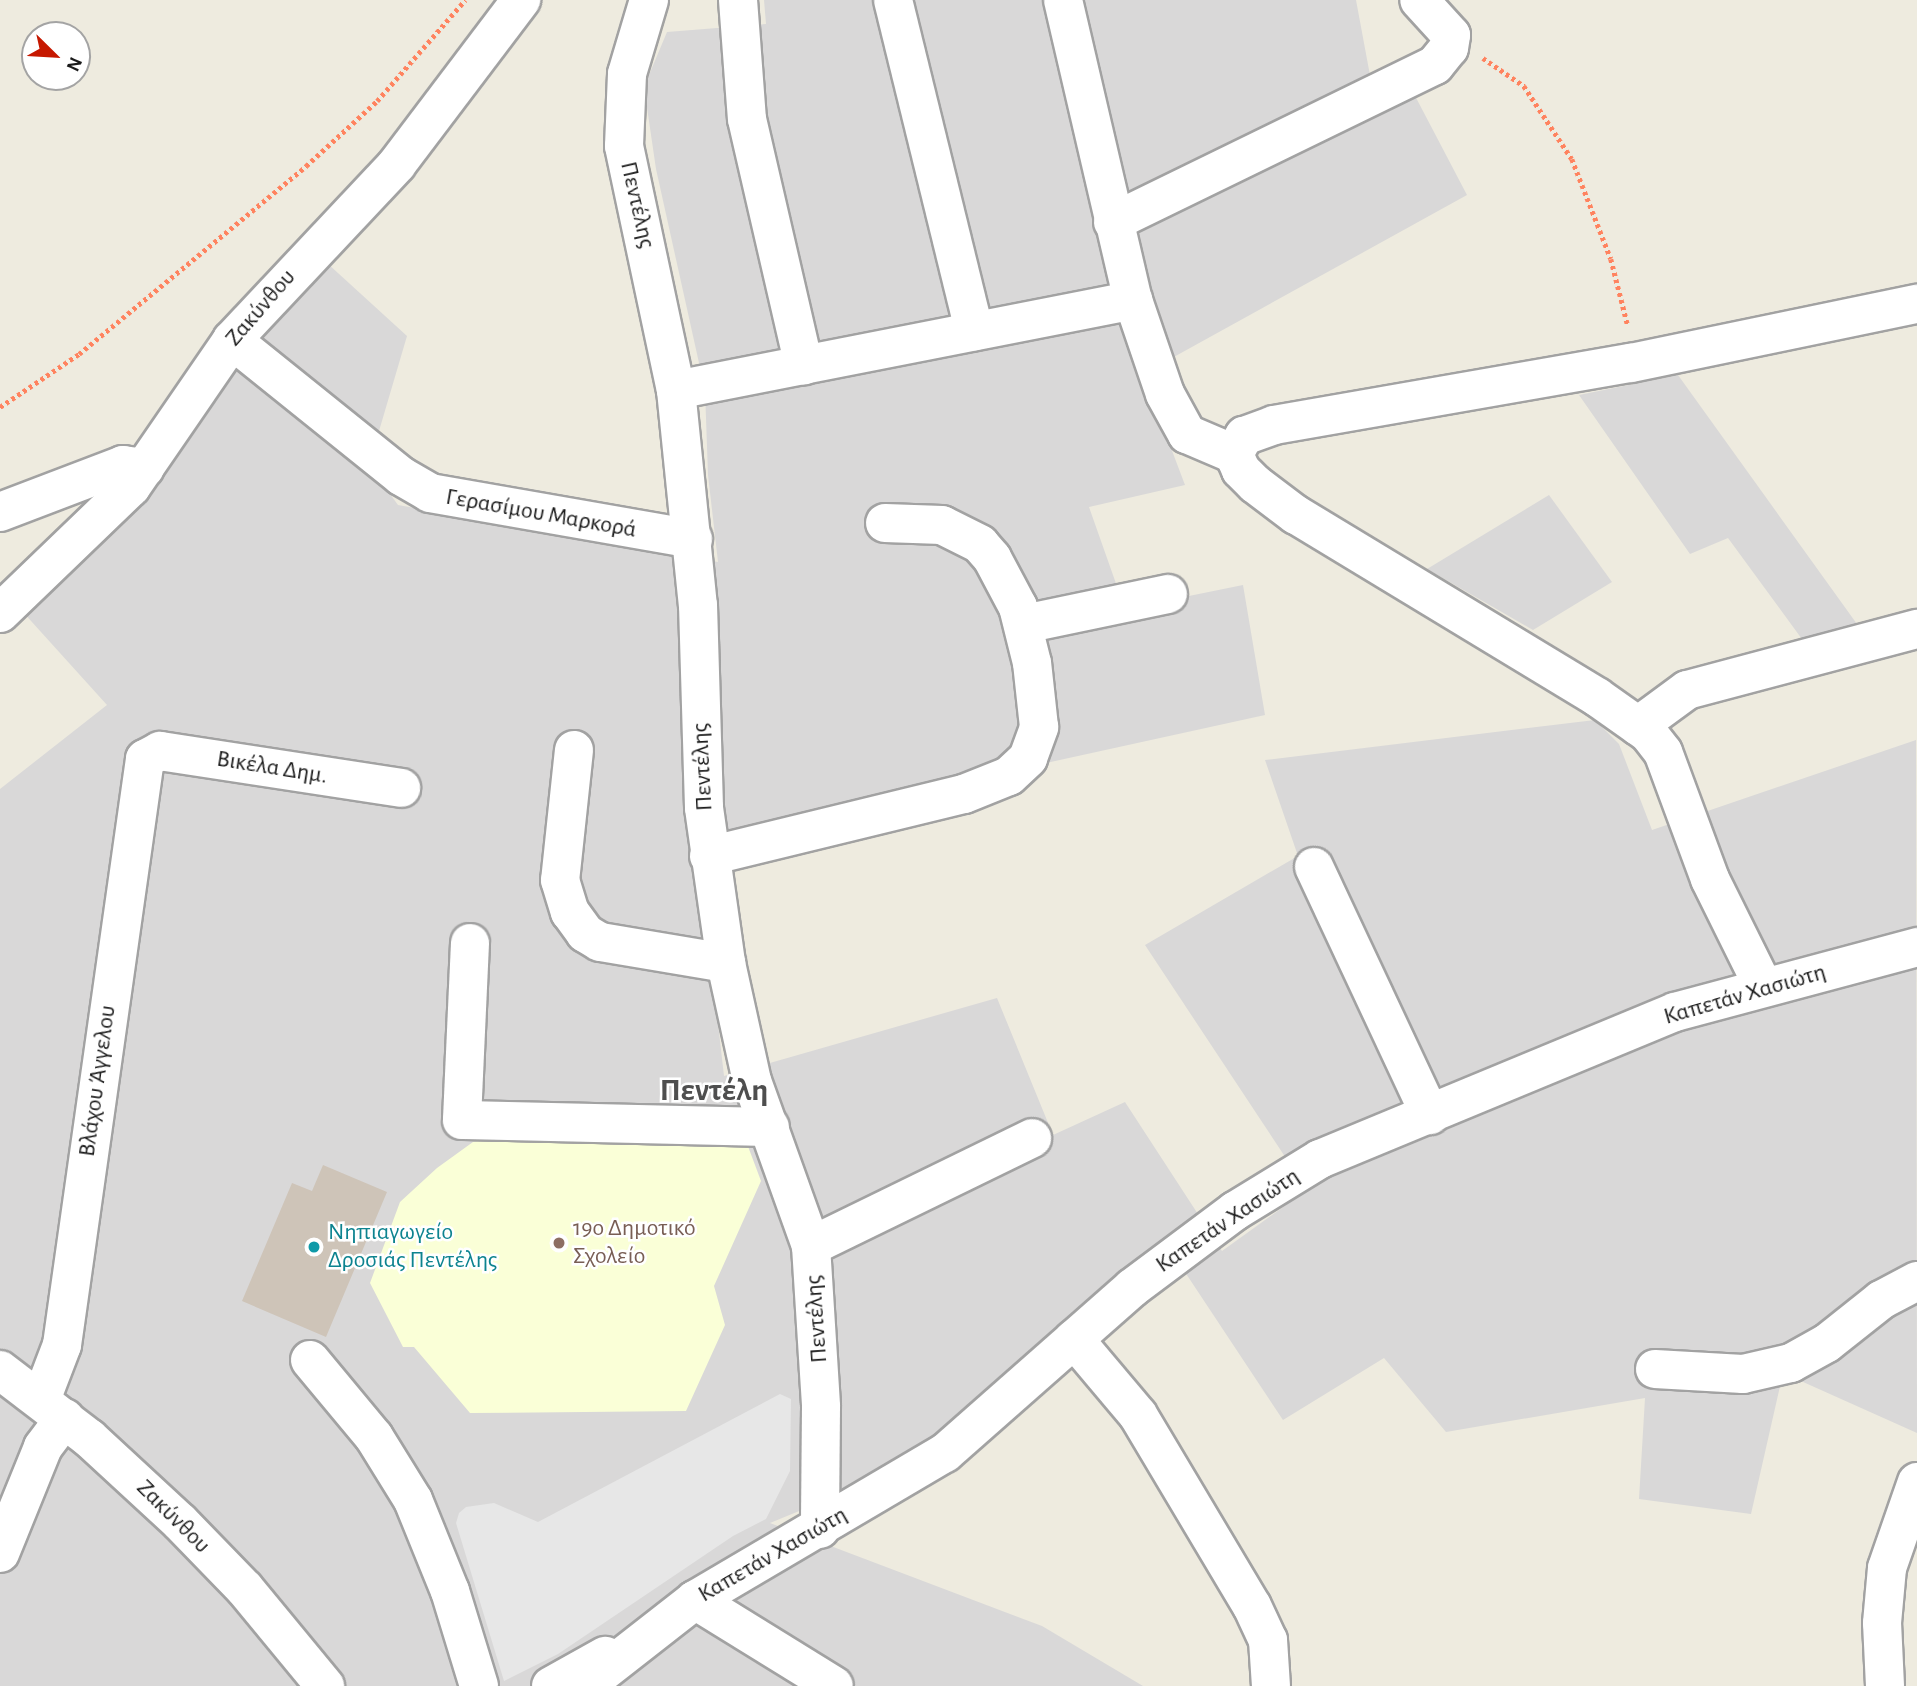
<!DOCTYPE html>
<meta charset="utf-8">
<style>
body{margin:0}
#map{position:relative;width:1917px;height:1686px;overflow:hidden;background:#eeebdf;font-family:"Alegreya Sans",sans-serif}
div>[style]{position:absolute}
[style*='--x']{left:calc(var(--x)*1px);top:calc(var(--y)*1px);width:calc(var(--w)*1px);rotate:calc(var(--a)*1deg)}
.residential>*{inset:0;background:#d9d8d8}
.education>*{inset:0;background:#faffd7}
.parking>*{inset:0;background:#e7e7e7}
.building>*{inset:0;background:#cec4b8}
.path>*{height:4.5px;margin-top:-2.25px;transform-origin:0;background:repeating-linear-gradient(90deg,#ff835f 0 3.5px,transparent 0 7px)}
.roads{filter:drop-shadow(2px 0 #a2a2a2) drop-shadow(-2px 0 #a2a2a2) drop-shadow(0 2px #a2a2a2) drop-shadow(0 -2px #a2a2a2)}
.minor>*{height:38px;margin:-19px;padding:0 19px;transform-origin:19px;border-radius:19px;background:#fff}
.dots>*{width:19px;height:19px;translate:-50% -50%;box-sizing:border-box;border:4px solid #fff;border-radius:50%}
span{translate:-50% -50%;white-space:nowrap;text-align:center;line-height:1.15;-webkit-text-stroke:5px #fff;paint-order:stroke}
.street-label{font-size:24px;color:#1b1b1b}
.education-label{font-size:24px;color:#785e54}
.left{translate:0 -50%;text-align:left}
.culture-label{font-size:24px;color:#0d838f}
.district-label{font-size:32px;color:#4e4e4e;font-weight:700}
.north{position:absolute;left:21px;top:21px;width:70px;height:70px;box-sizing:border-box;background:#fff;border:2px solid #a4a4a4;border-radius:50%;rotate:114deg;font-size:19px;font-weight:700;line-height:28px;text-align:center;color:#1b1b1b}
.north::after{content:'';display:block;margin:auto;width:24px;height:32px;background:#c61800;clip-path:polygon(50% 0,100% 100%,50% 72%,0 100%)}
</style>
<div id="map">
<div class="residential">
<i style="clip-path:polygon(764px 0,1356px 0,1377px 113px,1413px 92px,1467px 195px,1143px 374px,1185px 485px,1089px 507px,1125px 609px,1243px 585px,1265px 715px,1005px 772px,698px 848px,724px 1076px,997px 998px,1053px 1135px,1125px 1102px,1222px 1251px,1307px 1190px,1145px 945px,1298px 856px,1265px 760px,1595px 720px,1619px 744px,1652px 830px,1916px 740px,1917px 1433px,1783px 1373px,1751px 1514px,1639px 1499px,1645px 1398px,1446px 1432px,1384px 1358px,1283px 1420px,1169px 1248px,979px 1408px,865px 1484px,770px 1523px,1042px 1626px,1143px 1686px,0 1686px,0 789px,107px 705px,22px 611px,164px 472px,258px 337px,327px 263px,407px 336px,369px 465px,398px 505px,718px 562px,708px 475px,705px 390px,656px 169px,644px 87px,667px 32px,766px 24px)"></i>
<i style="clip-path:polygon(1678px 375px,1862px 631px,1807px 646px,1728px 538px,1690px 554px,1579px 395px)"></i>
<i style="clip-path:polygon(1549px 495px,1612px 582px,1533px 630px,1427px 569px)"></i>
</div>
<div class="education">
<i style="clip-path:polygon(540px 1130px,746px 1141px,761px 1181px,714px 1286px,725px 1325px,686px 1411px,470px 1413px,414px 1347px,403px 1347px,370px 1283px,400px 1202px,437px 1168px,473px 1142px)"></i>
</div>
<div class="parking">
<i style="clip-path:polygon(780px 1394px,791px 1399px,790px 1471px,766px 1519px,733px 1536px,558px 1654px,504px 1681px,456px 1523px,459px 1513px,466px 1507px,494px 1503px,538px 1522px)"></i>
</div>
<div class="building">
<i style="clip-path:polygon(323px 1165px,387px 1192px,326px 1337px,242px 1301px,292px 1183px,312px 1191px)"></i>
</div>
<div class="path">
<i style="--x:1483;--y:58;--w:50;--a:34.3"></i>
<i style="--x:1524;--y:86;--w:87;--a:56.7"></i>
<i style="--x:1572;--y:159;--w:107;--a:68.7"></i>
<i style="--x:1611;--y:259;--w:69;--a:75.8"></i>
<i style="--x:0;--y:407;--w:95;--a:-33.9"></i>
<i style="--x:79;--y:354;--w:295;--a:-39.6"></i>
<i style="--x:306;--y:166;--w:96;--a:-42.5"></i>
<i style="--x:377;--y:101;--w:134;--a:-48.9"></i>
</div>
<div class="roads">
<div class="minor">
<i style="--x:649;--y:0;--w:77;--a:106.6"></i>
<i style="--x:627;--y:74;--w:72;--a:92.4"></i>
<i style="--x:624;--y:146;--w:249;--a:78"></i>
<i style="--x:676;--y:390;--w:216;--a:84.2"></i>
<i style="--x:698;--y:605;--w:203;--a:88.3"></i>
<i style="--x:704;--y:808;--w:157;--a:81.9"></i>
<i style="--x:726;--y:963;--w:121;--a:77.6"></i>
<i style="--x:752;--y:1081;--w:175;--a:70.3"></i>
<i style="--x:811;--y:1246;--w:161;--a:86.4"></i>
<i style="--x:821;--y:1407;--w:122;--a:90.5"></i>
<i style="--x:738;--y:0;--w:119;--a:85.7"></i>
<i style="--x:747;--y:119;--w:253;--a:77"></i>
<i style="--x:893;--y:0;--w:341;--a:76.2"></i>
<i style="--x:1063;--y:0;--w:308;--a:76.9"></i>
<i style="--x:1133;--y:300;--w:99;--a:71.2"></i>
<i style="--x:1165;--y:394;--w:46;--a:61.2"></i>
<i style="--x:1187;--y:434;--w:51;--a:23.1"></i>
<i style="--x:1113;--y:222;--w:358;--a:-26"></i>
<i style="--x:1435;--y:65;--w:22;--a:-51"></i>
<i style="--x:1449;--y:48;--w:13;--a:-81"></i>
<i style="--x:1451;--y:35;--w:47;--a:-132.4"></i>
<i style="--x:232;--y:340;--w:217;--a:38.8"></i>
<i style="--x:401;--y:476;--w:34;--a:30"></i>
<i style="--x:430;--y:493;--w:267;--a:9.9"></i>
<i style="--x:676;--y:390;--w:466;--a:-11.1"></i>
<i style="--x:0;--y:512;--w:132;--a:-20.9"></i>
<i style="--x:123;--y:465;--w:22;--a:8"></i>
<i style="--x:0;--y:613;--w:182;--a:-43.9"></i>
<i style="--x:131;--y:487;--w:178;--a:-55.5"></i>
<i style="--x:232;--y:340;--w:241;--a:-46.8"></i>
<i style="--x:397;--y:164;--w:206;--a:-52.9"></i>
<i style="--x:1024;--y:624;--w:147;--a:-11.8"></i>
<i style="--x:1638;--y:726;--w:61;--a:-36.3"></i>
<i style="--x:1687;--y:690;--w:238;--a:-14.9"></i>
<i style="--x:574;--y:750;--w:131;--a:96.1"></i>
<i style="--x:560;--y:880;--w:34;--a:73"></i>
<i style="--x:570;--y:912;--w:26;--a:54"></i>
<i style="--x:585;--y:933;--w:17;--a:31"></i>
<i style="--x:600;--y:942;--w:128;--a:9.5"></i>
<i style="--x:709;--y:856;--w:262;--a:-13.7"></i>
<i style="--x:964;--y:794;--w:48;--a:-21.8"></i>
<i style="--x:1009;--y:776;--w:26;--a:-43"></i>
<i style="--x:1028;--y:758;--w:33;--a:-70"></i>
<i style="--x:1039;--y:727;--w:64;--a:-96.2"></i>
<i style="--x:1032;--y:663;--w:58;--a:-104"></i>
<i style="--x:1018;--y:607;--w:55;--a:-118"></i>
<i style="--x:992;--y:558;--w:18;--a:-131"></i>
<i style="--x:980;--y:544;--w:42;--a:-153.4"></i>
<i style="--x:942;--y:525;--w:57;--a:-178"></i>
<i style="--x:1314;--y:867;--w:274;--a:64.9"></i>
<i style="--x:470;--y:943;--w:177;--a:92.6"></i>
<i style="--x:462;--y:1120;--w:308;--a:1.3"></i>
<i style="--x:1763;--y:986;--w:119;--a:-116.4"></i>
<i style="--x:1710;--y:879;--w:135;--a:-110.3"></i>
<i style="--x:1663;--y:752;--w:24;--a:-128"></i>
<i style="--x:1648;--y:733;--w:62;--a:-144.8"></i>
<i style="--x:1597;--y:697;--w:352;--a:-148.8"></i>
<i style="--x:1296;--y:515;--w:51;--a:-142.9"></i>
<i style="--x:1255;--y:484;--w:20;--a:-135"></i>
<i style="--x:1241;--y:470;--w:17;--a:-114"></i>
<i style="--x:1234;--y:454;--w:21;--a:-61"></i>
<i style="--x:1244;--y:436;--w:32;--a:-20"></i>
<i style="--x:1274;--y:425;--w:362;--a:-9.9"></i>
<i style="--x:1631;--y:363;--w:292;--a:-11.7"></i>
<i style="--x:811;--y:1246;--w:246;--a:-26"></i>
<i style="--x:1074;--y:1339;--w:99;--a:49.9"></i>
<i style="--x:1138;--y:1415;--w:222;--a:59.2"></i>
<i style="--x:1252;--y:1606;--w:38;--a:65"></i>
<i style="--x:1268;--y:1640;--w:46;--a:86.3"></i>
<i style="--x:310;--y:1360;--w:100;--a:50.3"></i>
<i style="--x:374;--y:1437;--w:74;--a:58.2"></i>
<i style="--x:413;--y:1500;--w:98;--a:67.9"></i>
<i style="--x:450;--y:1591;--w:99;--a:73"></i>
<i style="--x:1655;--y:1369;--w:88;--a:3.3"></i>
<i style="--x:1743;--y:1374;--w:49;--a:-12.9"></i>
<i style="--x:1791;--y:1363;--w:41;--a:-29.1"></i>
<i style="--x:1827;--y:1343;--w:69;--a:-38.5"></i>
<i style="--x:1881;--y:1300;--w:41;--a:-27.8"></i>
<i style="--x:0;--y:1370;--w:112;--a:37.4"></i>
<i style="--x:89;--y:1438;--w:124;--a:42.7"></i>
<i style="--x:180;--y:1522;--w:93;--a:45.9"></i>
<i style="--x:245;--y:1589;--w:126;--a:50.5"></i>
<i style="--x:41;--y:1400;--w:59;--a:-69.1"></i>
<i style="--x:62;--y:1345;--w:592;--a:-81.94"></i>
<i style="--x:145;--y:759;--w:17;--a:-28"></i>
<i style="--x:160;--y:751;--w:244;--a:8.7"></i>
<i style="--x:0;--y:1553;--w:114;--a:-67.9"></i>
<i style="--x:43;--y:1447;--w:36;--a:-53"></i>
<i style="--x:695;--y:1600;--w:163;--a:31.7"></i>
<i style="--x:551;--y:1686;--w:62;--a:-29.1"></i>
<i style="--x:585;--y:1686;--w:140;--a:-38"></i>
<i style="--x:695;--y:1600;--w:290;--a:-30.5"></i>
<i style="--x:945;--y:1453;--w:249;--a:-41.4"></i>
<i style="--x:1132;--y:1288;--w:129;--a:-36.8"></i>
<i style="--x:1235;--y:1211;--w:100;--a:-31.5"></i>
<i style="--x:1320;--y:1159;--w:384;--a:-22.5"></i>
<i style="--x:1675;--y:1012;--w:251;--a:-15"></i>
<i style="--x:1885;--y:1686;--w:63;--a:-92.7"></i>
<i style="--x:1882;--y:1623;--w:55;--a:-84.8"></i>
<i style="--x:1887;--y:1568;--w:91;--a:-70.8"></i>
</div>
</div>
<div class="dots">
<i style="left:559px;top:1243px;background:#8d6e63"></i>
<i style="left:314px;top:1247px;background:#0f9aa8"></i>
</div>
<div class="street-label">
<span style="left:637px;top:205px;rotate:77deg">Πεντέλης</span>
<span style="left:261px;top:308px;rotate:-49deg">Ζακύνθου</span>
<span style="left:541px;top:514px;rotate:10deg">Γερασίμου Μαρκορά</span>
<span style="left:703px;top:767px;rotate:-93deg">Πεντέλης</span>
<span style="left:272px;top:768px;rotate:9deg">Βικέλα Δημ.</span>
<span style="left:1745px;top:995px;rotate:-16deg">Καπετάν Χασιώτη</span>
<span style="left:98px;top:1081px;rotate:-82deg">Βλάχου Άγγελου</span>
<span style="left:1228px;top:1221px;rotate:-34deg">Καπετάν Χασιώτη</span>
<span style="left:817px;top:1319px;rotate:-94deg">Πεντέλης</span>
<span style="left:173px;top:1517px;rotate:45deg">Ζακύνθου</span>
<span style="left:773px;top:1555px;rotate:-30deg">Καπετάν Χασιώτη</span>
</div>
<div class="education-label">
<span class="left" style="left:573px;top:1243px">19ο Δημοτικό<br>Σχολείο</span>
</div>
<div class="culture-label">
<span class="left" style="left:328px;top:1247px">Νηπιαγωγείο<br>Δροσιάς Πεντέλης</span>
</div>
<div class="district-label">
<span style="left:714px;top:1090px">Πεντέλη</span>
</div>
<div class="north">N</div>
</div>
